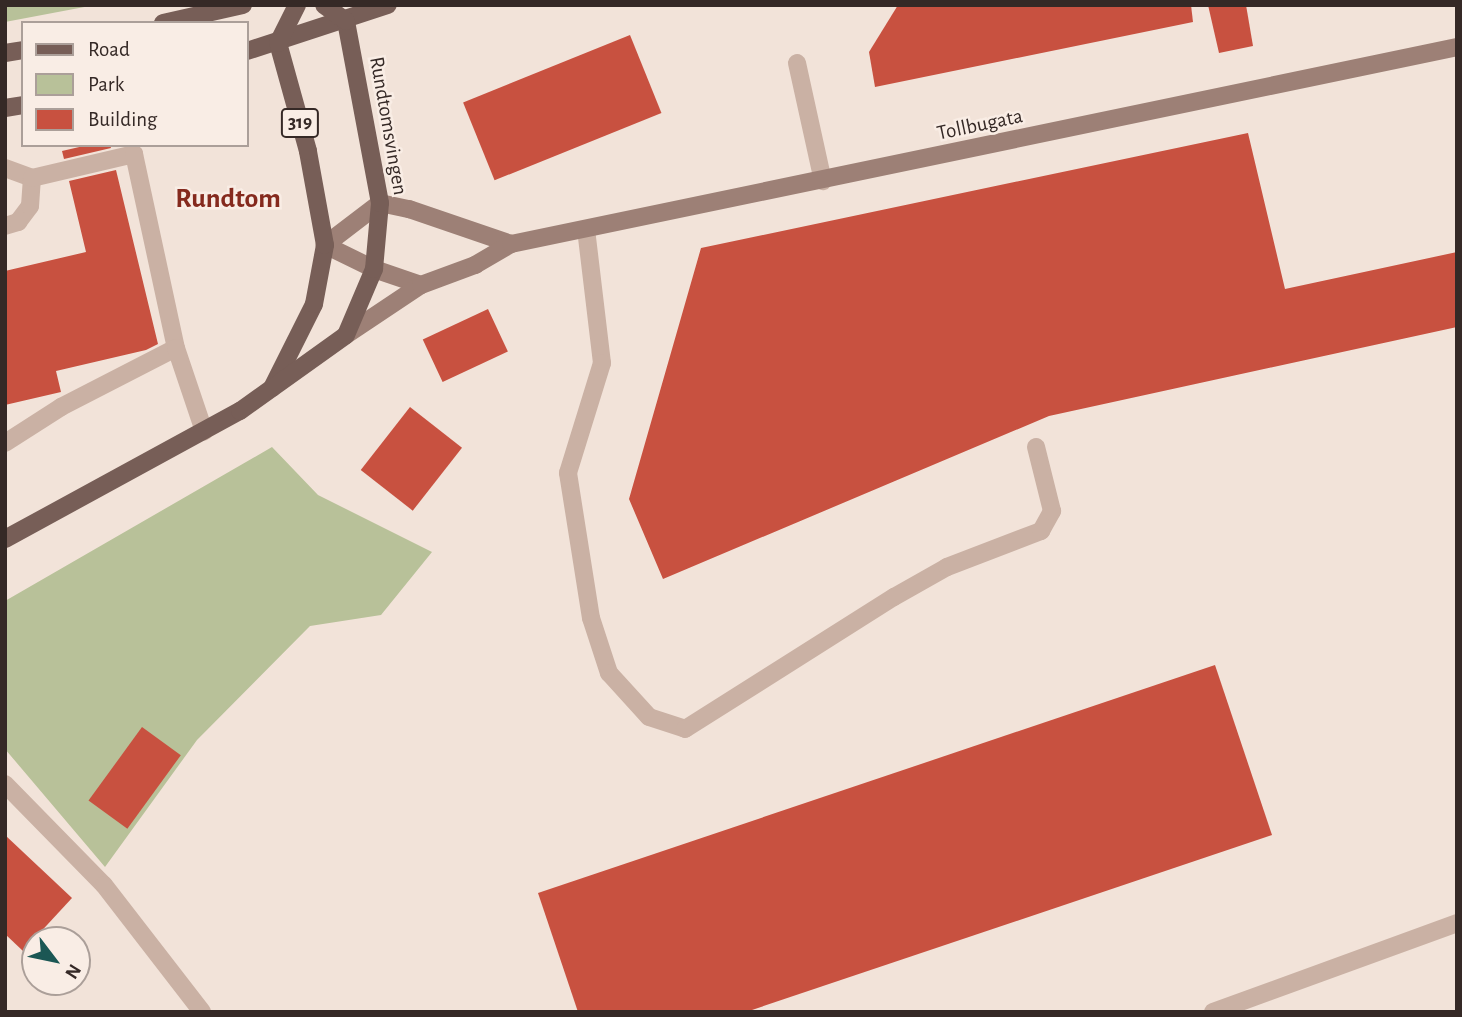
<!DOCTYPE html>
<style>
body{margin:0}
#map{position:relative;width:1462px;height:1017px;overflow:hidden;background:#f2e3d9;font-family:"Alegreya Sans",sans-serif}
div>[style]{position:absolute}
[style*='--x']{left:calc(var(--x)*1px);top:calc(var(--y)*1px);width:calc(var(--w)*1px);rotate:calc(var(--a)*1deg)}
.green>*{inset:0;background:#b8c199}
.building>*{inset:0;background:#c85140;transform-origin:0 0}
.service>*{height:18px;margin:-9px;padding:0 9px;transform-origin:9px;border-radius:9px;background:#cab1a4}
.secondary>*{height:18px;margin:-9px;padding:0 9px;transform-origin:9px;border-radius:9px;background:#9d8076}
.primary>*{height:18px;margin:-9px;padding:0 9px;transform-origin:9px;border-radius:9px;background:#775e57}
span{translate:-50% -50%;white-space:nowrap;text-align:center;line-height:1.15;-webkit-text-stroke:5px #f9ede5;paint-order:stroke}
.shield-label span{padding:2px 5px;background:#f9ede5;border:2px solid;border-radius:5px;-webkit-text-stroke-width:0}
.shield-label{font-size:19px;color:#352926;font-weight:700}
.street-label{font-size:21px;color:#352926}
.district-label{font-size:28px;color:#852a1e;font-weight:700}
.frame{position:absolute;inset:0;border:7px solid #352926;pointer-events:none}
.legend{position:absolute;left:21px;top:21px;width:228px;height:126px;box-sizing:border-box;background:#f9ede5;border:2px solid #ab9f99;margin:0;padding:9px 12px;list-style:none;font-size:21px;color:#352926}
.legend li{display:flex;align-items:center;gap:14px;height:35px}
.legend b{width:35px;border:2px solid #ab9f99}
.north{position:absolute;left:21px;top:926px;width:70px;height:70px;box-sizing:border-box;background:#f9ede5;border:2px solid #ab9f99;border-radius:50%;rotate:122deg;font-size:19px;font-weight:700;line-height:28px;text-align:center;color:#352926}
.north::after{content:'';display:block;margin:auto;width:24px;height:32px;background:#1b5754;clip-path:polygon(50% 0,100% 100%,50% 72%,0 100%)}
</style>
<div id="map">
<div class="green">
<i style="clip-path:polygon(5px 5px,95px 5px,5px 22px)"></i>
<i style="clip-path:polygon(272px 447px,318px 495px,432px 552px,381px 615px,310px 626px,197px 740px,105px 867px,5px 749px,5px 601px)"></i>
</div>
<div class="building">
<i style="clip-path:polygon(898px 5px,1191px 5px,1193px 22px,875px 87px,869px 52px)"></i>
<i style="clip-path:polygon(1208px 5px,1246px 5px,1253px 46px,1219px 53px)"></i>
<i style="left:630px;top:35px;width:84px;height:180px;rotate:68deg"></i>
<i style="clip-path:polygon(1248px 133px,1285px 289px,1457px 252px,1457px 327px,1049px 416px,663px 579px,629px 499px,701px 248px)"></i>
<i style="clip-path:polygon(88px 145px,110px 145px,111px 148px,64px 159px,62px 151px)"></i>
<i style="clip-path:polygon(116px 170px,158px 344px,146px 350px,56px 371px,61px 392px,5px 405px,5px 271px,86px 252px,69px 181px)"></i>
<i style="left:488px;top:309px;width:47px;height:72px;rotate:65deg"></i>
<i style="left:410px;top:407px;width:66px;height:80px;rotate:38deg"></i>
<i style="clip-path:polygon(1215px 665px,1272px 835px,746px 1012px,578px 1012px,538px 893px)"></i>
<i style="left:142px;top:727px;width:48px;height:91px;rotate:36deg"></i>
<i style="clip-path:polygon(5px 835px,72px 898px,23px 951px,5px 934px)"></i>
</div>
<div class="service">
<i style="--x:797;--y:63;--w:121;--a:77.6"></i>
<i style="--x:5;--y:168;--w:29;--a:20"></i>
<i style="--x:5;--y:226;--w:14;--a:-17"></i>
<i style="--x:18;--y:222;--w:20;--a:-53"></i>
<i style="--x:30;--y:206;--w:28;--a:-86"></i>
<i style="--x:32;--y:178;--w:105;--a:-13.2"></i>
<i style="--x:134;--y:154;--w:198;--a:77.8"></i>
<i style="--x:586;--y:229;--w:135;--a:83.2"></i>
<i style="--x:602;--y:363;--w:115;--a:107.2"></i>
<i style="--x:568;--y:473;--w:147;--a:81"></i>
<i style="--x:591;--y:618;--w:58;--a:71.9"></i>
<i style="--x:609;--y:673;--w:59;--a:47.7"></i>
<i style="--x:649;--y:717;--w:38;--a:18"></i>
<i style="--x:685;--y:729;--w:247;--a:-32.3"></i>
<i style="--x:894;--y:597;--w:61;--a:-29.5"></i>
<i style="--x:947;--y:567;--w:101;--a:-21"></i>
<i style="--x:1041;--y:531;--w:23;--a:-61"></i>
<i style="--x:1052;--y:511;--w:66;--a:-104"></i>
<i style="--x:5;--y:443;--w:67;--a:-32.7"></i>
<i style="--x:61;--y:407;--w:129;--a:-27.2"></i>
<i style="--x:176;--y:348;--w:88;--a:71.4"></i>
<i style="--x:5;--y:784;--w:141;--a:45.6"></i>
<i style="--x:104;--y:885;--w:160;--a:52.3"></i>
<i style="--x:1213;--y:1012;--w:260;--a:-20"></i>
</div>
<div class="secondary">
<i style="--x:421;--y:285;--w:50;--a:-161.2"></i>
<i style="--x:374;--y:269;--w:55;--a:-153.9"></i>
<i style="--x:325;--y:245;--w:69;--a:-37.4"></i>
<i style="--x:380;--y:203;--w:30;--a:12"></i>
<i style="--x:409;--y:209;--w:108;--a:18.9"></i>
<i style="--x:346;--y:335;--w:90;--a:-33.7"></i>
<i style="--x:421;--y:285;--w:58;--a:-20.3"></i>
<i style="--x:475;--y:265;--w:42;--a:-30.3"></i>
<i style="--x:511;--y:244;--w:966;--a:-11.76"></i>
</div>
<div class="primary">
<i style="--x:163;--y:23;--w:82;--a:-12.7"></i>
<i style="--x:247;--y:51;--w:148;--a:-18.1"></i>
<i style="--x:5;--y:53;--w:18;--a:-9"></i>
<i style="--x:5;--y:108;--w:18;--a:-9"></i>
<i style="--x:272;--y:388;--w:94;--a:-63.4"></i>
<i style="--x:314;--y:304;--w:60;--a:-79.4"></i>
<i style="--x:325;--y:245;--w:96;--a:-100.3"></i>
<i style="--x:308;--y:151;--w:112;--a:-105.5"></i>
<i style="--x:278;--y:43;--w:42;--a:-63.4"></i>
<i style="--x:5;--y:539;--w:268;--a:-28.6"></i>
<i style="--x:240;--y:411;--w:130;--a:-35.6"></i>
<i style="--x:346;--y:335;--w:72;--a:-67"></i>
<i style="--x:374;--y:269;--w:66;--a:-84.8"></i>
<i style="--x:380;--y:203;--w:185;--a:-100.6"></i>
<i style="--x:346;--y:21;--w:27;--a:-144"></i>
</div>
<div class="shield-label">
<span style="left:300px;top:123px">319</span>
</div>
<div class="street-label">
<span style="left:980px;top:125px;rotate:-12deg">Tollbugata</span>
<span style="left:388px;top:126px;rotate:80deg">Rundtomsvingen</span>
</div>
<div class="district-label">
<span style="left:228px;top:199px">Rundtom</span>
</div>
<div class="frame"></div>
<ul class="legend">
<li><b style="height:9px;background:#775e57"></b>Road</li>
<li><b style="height:19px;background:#b8c199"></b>Park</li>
<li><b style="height:19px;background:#c85140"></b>Building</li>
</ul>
<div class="north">N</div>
</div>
